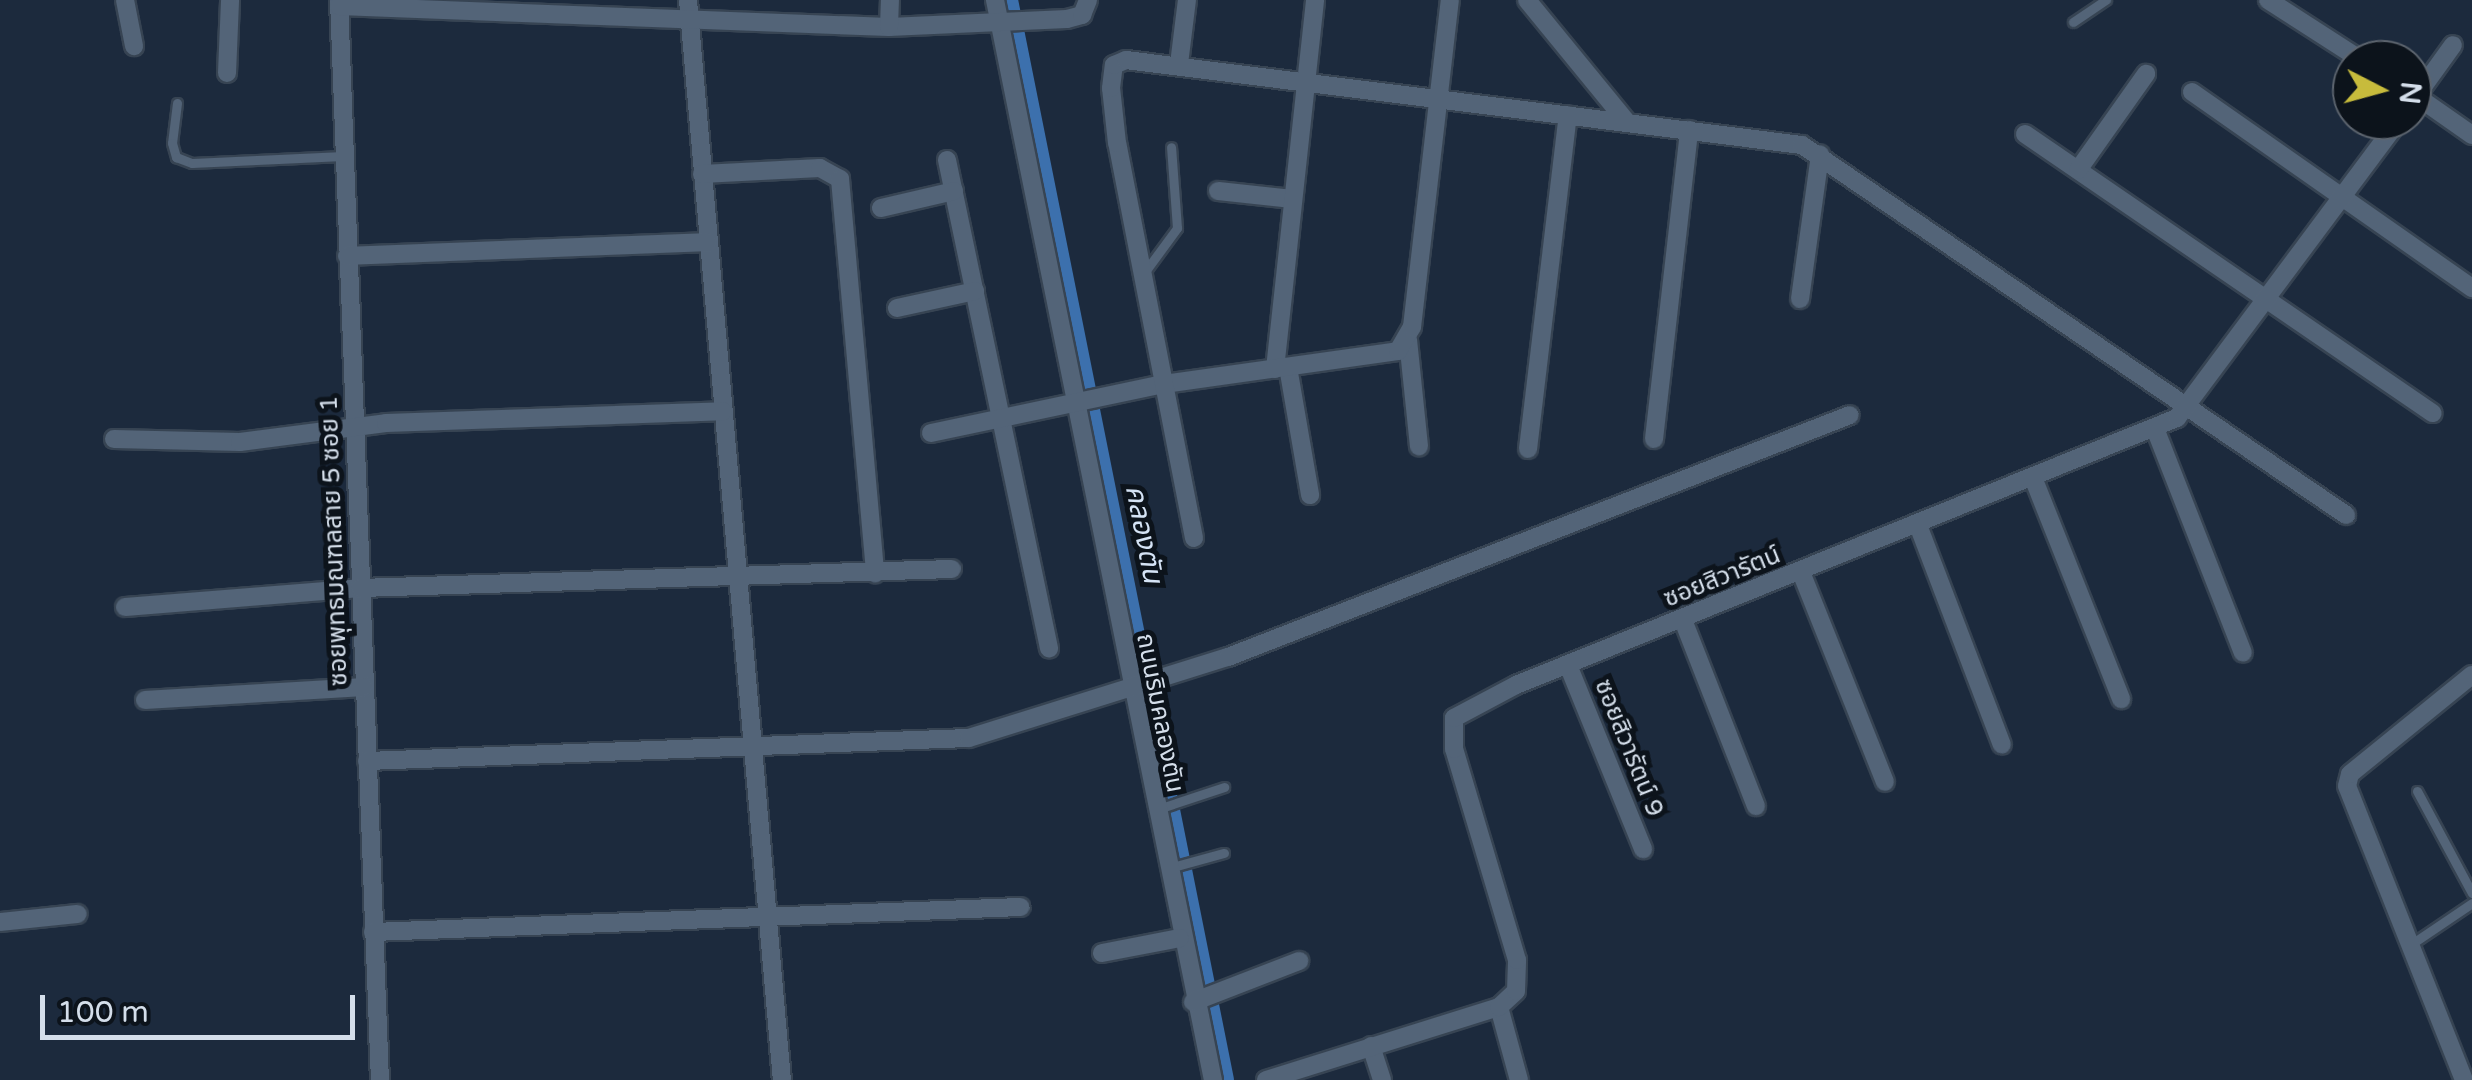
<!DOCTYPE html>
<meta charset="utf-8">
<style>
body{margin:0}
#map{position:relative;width:2472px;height:1080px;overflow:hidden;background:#1c2a3d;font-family:"Varela Round","Noto Sans Thai",sans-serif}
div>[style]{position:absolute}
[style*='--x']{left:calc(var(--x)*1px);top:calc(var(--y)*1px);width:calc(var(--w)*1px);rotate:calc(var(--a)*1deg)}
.canal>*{height:22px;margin:-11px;padding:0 11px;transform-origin:11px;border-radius:11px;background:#3c70ad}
.roads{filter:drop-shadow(2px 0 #374453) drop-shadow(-2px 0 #374453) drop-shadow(0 2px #374453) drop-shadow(0 -2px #374453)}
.lane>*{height:9px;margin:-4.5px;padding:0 4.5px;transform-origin:4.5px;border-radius:4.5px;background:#536478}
.street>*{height:18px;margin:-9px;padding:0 9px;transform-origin:9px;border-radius:9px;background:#536478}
span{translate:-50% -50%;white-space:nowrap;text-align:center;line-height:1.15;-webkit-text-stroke:10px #0c131b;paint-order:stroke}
.street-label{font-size:25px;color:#d4deea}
.water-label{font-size:28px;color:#d5e3f5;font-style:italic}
.north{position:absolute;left:2332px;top:40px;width:100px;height:100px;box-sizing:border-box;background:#0c131b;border:2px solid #5c646e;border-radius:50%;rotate:96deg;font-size:28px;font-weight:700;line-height:40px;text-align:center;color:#d4deea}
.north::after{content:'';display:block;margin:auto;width:35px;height:45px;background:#c7bb3c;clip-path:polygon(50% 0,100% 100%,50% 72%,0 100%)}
.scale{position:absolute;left:40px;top:995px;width:315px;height:45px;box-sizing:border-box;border:5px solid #d4deea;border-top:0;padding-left:12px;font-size:30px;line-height:35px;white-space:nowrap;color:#d4deea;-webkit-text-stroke:8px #0c131b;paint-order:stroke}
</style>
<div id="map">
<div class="canal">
<i style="--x:1007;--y:0;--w:1101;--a:78.69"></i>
</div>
<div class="roads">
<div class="lane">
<i style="--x:2073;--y:22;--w:40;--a:-34"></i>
<i style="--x:177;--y:103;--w:40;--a:97.1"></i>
<i style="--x:172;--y:143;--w:15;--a:74"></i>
<i style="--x:176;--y:157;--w:17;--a:21"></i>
<i style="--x:192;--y:163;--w:151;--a:-2.7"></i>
<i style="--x:1144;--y:273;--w:56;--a:-53.7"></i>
<i style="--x:1177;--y:228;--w:81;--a:-94.2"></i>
<i style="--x:2417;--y:791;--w:116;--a:61.7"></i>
<i style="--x:1155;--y:810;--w:73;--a:-18.4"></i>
<i style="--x:1169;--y:868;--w:57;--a:-15.3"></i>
<i style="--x:2410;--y:945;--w:75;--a:-34.1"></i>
</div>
<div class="street">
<i style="--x:125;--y:0;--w:47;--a:78.9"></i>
<i style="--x:339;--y:0;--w:1081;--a:87.83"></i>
<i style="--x:688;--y:0;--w:1084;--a:85.03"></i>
<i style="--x:995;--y:0;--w:1102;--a:78.59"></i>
<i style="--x:1527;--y:0;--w:156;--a:50.7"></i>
<i style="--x:2268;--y:0;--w:111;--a:32.8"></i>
<i style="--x:339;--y:6;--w:550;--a:2.19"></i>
<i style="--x:889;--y:27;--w:178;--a:-2.6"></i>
<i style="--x:1067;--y:19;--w:16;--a:-15"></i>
<i style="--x:1082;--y:15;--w:16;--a:-68"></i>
<i style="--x:889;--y:27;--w:27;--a:-88"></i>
<i style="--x:1179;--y:64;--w:64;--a:-82.9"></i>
<i style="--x:227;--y:73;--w:73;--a:-87.6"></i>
<i style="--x:2192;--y:92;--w:342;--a:35"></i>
<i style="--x:2412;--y:93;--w:73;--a:35"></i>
<i style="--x:2412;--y:102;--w:70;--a:-54.3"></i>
<i style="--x:2025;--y:134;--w:494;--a:34.4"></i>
<i style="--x:947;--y:160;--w:499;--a:78.2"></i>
<i style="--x:2078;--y:170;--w:118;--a:-54.7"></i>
<i style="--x:702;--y:174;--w:118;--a:-2.9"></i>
<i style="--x:820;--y:168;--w:23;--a:29"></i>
<i style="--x:840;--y:179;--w:396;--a:84.9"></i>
<i style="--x:1218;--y:191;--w:75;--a:6.1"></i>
<i style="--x:881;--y:208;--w:75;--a:-13.1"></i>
<i style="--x:347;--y:256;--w:361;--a:-2.2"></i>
<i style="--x:1800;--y:299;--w:146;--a:-82.1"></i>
<i style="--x:897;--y:308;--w:80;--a:-12.3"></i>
<i style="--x:1408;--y:340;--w:107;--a:84.1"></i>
<i style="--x:1288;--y:367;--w:130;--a:80.2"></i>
<i style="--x:1275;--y:369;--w:371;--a:-83.8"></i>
<i style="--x:2156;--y:431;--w:238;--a:68.6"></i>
<i style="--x:931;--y:433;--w:238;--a:-11.9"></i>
<i style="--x:1164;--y:384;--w:236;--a:-8"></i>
<i style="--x:1398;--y:351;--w:28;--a:-60"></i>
<i style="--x:1412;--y:327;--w:329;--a:-83.4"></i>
<i style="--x:114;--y:439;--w:126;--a:1.4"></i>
<i style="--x:240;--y:442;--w:147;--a:-7.4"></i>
<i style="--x:386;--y:423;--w:337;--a:-2"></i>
<i style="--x:1654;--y:439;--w:311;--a:-83.5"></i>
<i style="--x:1528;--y:449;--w:336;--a:-83.2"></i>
<i style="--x:2034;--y:480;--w:236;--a:68.3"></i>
<i style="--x:1918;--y:525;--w:235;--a:69.1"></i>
<i style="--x:1194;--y:538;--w:402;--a:-101"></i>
<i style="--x:1117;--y:143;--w:55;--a:-96.2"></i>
<i style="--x:1111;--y:88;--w:23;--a:-83"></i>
<i style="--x:1114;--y:65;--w:13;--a:-23"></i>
<i style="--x:1126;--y:60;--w:681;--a:7.17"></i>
<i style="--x:1802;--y:145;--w:658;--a:34.22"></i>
<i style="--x:1801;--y:572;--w:226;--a:68.2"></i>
<i style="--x:125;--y:607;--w:236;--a:-4.6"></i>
<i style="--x:360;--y:588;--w:592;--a:-1.84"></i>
<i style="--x:1683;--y:620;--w:200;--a:68.6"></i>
<i style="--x:1568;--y:665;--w:199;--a:67.8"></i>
<i style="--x:145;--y:700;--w:219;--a:-3.4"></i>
<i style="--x:367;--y:761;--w:602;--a:-2.19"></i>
<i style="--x:969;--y:738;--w:271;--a:-17.4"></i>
<i style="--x:1228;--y:657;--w:667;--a:-21.26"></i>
<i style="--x:0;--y:922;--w:78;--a:-5.9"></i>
<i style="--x:373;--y:932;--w:648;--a:-2.21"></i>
<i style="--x:1102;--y:953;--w:79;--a:-10.9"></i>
<i style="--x:1193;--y:1002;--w:114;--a:-21.1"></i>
<i style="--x:1499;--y:1007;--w:76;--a:74.7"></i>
<i style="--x:1371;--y:1046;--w:36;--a:72"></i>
<i style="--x:1266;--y:1080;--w:244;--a:-17.4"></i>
<i style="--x:1499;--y:1007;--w:23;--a:-43"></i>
<i style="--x:1516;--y:991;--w:31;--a:-88"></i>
<i style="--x:1517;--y:960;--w:220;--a:-106.6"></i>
<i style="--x:1454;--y:749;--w:31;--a:-90"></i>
<i style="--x:1454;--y:718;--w:70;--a:-28"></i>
<i style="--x:1516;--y:685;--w:713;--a:-22"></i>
<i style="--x:2177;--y:418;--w:372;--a:-53.3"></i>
<i style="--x:2464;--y:1080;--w:316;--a:-111.7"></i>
<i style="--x:2347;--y:786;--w:12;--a:-76"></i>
<i style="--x:2350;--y:774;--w:157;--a:-39.1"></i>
</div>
</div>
<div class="street-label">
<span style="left:334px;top:541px;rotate:-92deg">ซอยพุทธมณฑลสาย 5 ซอย 1</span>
<span style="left:1722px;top:577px;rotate:-22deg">ซอยสิวารัตน์</span>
<span style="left:1160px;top:713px;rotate:79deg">ถนนริมคลองตัน</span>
<span style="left:1629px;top:748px;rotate:68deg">ซอยสิวารัตน์ 9</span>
</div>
<div class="water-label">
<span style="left:1144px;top:534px;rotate:79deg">คลองตัน</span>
</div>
<div class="north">N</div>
<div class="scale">100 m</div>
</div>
